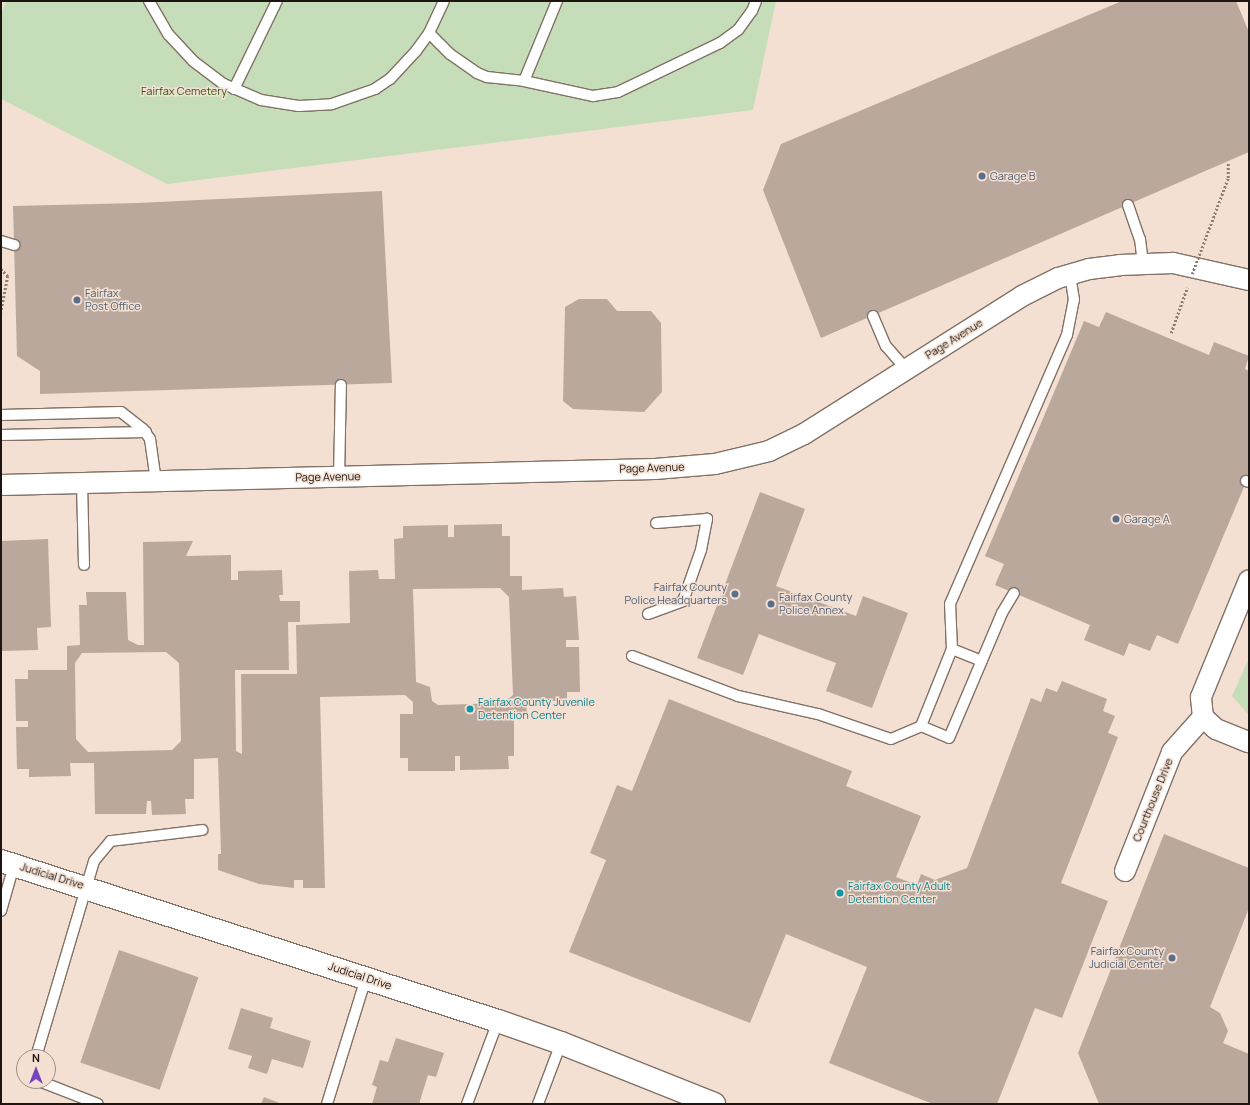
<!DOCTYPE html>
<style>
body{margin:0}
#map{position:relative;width:1250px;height:1105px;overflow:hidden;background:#f3e0d3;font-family:Manrope,sans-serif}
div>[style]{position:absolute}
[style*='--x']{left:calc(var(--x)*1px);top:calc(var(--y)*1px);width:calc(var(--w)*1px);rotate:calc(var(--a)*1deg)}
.green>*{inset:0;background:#c5deb9}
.building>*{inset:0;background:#bba89c;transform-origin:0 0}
.path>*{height:2.5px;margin-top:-1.25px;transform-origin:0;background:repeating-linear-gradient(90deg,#8b7e75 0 2px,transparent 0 4px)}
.roads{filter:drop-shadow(1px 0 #827166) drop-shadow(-1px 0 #827166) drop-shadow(0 1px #827166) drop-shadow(0 -1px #827166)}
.service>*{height:10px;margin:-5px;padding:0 5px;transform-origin:5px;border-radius:5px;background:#fff}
.minor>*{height:20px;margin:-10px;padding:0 10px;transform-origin:10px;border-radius:10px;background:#fff}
.tertiary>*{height:22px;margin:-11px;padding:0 11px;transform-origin:11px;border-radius:11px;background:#fff}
.path-bridge>*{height:2.5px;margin-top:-1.25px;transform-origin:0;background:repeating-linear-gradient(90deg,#8b7e75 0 2px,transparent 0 4px)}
.dots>*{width:11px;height:11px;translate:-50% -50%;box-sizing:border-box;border:2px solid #f3e0d3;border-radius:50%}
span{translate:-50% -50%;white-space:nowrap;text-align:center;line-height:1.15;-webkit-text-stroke:3px #f3e0d3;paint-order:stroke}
.park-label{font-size:11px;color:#2d5512}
.service-label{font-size:11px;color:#4e5e75}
.left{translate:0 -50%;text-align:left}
.right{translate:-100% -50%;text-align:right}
.street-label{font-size:11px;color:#1c1511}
.culture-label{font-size:11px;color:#0d838f}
.frame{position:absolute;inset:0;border:2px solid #1c1511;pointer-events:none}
.north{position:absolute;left:16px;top:1049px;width:40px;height:40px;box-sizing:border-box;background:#f3e0d3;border:1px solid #9d8f85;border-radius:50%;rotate:0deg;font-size:11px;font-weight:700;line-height:16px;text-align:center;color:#1c1511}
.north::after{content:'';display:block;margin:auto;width:14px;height:18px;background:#7644bb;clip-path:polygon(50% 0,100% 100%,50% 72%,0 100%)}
</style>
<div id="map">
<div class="green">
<i style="clip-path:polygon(6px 1px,776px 1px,753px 110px,167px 184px,1px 99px,1px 13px)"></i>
<i style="clip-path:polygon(1249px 658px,1249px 715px,1232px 696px)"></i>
</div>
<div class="building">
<i style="clip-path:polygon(1122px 1px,1236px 1px,1249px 32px,1249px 152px,821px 338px,763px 190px,781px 144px)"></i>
<i style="clip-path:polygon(382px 191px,392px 383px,40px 394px,40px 371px,17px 356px,13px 206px,137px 203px)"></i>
<i style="clip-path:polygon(579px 299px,607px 299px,617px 311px,651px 311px,661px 323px,662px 392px,644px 412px,573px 409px,563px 401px,565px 307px)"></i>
<i style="clip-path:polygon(1106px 312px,1209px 355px,1214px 342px,1249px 356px,1245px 369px,1249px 371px,1249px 475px,1178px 644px,1157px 635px,1150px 651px,1129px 643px,1124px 656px,1084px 640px,1090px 625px,995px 585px,1004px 564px,985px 556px,1084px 321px,1099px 327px)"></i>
<i style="clip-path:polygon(760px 492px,805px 509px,776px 586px,856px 616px,863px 596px,908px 613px,872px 708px,826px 691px,836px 663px,759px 634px,743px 675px,697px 658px)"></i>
<i style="clip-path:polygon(evenodd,502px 524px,502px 536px,510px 536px,510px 576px,522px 576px,522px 590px,563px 588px,564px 597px,576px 596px,579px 640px,566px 640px,566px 647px,579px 647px,580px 692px,567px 692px,567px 701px,526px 701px,527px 714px,514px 715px,514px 756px,508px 756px,509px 769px,460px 770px,460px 756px,455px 756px,455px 771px,408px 771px,408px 758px,400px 758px,400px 714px,413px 714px,413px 702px,405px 695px,320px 697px,325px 888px,303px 888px,303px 880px,294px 880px,294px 888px,259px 884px,218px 870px,218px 854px,221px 854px,218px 758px,194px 759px,194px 799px,185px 799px,186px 814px,152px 815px,151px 801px,147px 801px,146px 814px,95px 814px,94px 763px,70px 763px,71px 776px,29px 777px,29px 769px,17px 769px,16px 727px,28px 727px,28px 721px,16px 721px,15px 679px,28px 679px,28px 670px,67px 670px,67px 646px,80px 645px,79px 605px,87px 605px,86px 592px,126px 592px,128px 640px,138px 645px,144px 645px,143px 542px,193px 541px,186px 556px,231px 555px,231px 580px,238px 580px,238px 571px,282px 570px,283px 595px,279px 595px,280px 601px,300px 601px,300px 622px,288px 622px,289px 670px,235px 670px,236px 751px,242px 754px,241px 674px,297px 674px,296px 625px,350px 623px,349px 571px,378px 570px,379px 579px,395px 579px,394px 539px,403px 538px,403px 526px,448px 525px,448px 537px,454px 537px,454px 525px,502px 524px,500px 588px,509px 597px,513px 695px,503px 703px,438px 705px,432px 701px,430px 687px,416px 682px,413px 589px,500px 588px,502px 524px,166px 652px,179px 663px,181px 741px,172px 750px,88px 752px,76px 739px,75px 663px,82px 653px,166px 652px)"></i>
<i style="clip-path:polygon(48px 539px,51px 627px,37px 628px,38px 650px,1px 651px,1px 541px)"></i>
<i style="clip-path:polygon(1062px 681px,1107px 699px,1103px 711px,1115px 716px,1108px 733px,1118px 737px,1061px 883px,1108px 901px,1062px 1018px,1035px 1008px,997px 1104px,933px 1104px,829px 1063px,867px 967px,786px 934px,750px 1023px,569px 952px,606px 860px,590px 853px,617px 785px,632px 791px,669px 699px,852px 771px,846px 786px,921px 816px,896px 877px,917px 885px,921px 874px,935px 880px,967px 868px,1031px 698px,1041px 702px,1046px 688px,1057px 692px)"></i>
<i style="clip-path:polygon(1164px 834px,1249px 868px,1249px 908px,1210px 1007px,1220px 1013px,1228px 1031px,1223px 1043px,1249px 1054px,1249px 1104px,1099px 1104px,1078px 1053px)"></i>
<i style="left:119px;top:950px;width:84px;height:119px;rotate:19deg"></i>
<i style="clip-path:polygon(241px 1008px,273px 1018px,270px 1028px,311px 1041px,303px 1068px,272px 1059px,267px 1074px,248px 1068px,252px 1056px,228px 1049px)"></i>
<i style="clip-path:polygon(396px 1038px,444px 1053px,436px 1077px,428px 1075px,419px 1104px,372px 1104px,377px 1087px,372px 1085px,380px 1060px,388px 1062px)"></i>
<i style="clip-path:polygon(264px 1097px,282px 1104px,261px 1104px)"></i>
</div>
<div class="path">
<i style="--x:1;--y:269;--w:10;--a:45"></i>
<i style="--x:8;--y:276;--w:37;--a:101"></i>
<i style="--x:1171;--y:333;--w:48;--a:-70.4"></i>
</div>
<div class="roads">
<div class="service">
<i style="--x:149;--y:1;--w:39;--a:60"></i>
<i style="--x:169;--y:35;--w:35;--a:47"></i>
<i style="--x:193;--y:61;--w:39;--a:37"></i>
<i style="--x:224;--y:84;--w:40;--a:23.4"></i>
<i style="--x:261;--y:100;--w:38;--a:9"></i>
<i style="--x:299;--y:106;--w:33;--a:-3"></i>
<i style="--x:332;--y:104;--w:46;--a:-19.2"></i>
<i style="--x:375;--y:89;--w:18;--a:-34"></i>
<i style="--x:390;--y:79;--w:38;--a:-47"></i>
<i style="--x:416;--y:51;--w:22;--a:-54"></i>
<i style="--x:429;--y:33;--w:30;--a:45"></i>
<i style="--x:450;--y:54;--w:33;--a:35"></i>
<i style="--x:477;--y:73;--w:11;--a:22"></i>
<i style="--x:487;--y:77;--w:37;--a:6"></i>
<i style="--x:524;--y:81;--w:71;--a:12.3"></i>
<i style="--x:593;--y:96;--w:25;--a:-9"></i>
<i style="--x:618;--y:92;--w:113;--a:-25.7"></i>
<i style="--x:720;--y:43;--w:22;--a:-36"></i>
<i style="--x:738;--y:30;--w:24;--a:-54"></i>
<i style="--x:752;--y:11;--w:11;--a:-68"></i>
<i style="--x:429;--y:33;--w:35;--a:-65"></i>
<i style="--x:524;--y:81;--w:87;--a:-67.6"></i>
<i style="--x:234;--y:89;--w:98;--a:-64"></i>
<i style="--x:1128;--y:205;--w:36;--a:71"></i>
<i style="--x:1140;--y:239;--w:24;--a:83"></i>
<i style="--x:1;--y:241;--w:14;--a:17"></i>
<i style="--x:873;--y:316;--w:33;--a:67"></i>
<i style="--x:886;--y:346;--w:30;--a:49"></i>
<i style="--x:1;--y:415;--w:120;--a:-1.4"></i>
<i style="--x:121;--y:412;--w:28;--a:38"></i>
<i style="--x:143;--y:429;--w:12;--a:55"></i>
<i style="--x:150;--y:439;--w:42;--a:81.9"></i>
<i style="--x:1;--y:435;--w:145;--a:-1.2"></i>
<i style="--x:339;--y:477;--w:92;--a:-88.8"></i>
<i style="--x:1246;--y:481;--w:3;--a:18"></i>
<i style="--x:82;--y:483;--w:82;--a:88.6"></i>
<i style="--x:648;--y:614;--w:37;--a:-20"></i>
<i style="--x:683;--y:601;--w:54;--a:-70.6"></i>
<i style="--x:701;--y:550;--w:32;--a:-79"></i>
<i style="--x:707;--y:519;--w:51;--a:175.5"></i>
<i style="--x:952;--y:649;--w:32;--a:22"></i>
<i style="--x:632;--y:656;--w:113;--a:20.7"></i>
<i style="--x:738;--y:696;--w:82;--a:12.7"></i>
<i style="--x:818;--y:714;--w:77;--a:18.9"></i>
<i style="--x:891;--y:739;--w:33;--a:-23"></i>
<i style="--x:921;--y:726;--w:30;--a:23"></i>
<i style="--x:949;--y:738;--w:136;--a:-67"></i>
<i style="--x:1002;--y:613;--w:23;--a:-59"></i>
<i style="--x:921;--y:726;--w:83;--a:-68.1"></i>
<i style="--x:952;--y:649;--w:45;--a:-92.5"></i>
<i style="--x:950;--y:604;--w:293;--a:-66.5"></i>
<i style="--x:1067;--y:335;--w:36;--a:-79"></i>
<i style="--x:1074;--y:300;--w:25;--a:-99"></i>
<i style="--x:1;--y:911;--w:48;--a:-74.2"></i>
<i style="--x:36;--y:1057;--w:204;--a:-73.5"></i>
<i style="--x:94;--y:861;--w:26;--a:-50"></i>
<i style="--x:111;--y:841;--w:92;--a:-6.9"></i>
<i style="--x:39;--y:1081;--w:63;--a:21.3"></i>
<i style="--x:327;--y:1104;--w:132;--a:-72.8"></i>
<i style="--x:467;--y:1104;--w:89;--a:-69.5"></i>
<i style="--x:538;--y:1104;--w:65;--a:-69.3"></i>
</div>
<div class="minor">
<i style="--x:1;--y:485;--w:654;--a:-1.4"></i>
<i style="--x:655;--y:469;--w:60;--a:-4.8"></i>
<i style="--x:715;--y:464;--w:56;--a:-13.5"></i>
<i style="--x:769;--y:451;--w:39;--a:-26"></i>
<i style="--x:804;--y:434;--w:258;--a:-32.3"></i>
<i style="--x:1022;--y:296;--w:40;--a:-26.6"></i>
<i style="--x:1058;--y:278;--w:32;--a:-16"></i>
<i style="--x:1089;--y:269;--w:31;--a:-7"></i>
<i style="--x:1120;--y:265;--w:53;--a:-2.2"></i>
<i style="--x:1173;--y:263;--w:78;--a:12.6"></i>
<i style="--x:1203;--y:717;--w:18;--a:43"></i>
<i style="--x:1216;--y:729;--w:35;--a:22"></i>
<i style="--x:1125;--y:871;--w:128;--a:-68.4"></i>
<i style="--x:1172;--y:752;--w:47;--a:-48.5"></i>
<i style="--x:1203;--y:717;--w:20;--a:-96"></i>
<i style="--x:1201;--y:697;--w:126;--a:-67.7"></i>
</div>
<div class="tertiary">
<i style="--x:1;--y:861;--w:522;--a:17.85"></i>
<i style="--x:498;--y:1021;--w:67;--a:19.2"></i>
<i style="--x:561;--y:1043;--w:165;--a:21.7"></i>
</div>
</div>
<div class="path-bridge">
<i style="--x:1192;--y:274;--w:103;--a:-69.4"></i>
<i style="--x:1228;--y:178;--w:16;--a:-90"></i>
</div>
<div class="dots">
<i style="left:982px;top:176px;background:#5c6f8a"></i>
<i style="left:77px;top:300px;background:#5c6f8a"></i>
<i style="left:1116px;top:519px;background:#5c6f8a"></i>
<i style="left:735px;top:594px;background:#5c6f8a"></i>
<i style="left:771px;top:604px;background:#5c6f8a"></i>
<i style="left:470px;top:709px;background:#0f9aa8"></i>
<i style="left:840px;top:893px;background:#0f9aa8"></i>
<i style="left:1172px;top:958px;background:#5c6f8a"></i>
</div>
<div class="park-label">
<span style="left:184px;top:91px">Fairfax Cemetery</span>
</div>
<div class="service-label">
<span class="left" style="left:990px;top:176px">Garage B</span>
<span class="left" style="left:85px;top:300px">Fairfax<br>Post Office</span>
<span class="left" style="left:1124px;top:519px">Garage A</span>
<span class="right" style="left:727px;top:594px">Fairfax County<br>Police Headquarters</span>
<span class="left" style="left:779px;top:604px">Fairfax County<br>Police Annex</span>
<span class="right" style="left:1164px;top:958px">Fairfax County<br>Judicial Center</span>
</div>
<div class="street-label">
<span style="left:954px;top:339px;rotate:-32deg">Page Avenue</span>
<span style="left:652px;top:468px;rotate:-2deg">Page Avenue</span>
<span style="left:328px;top:477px;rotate:-1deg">Page Avenue</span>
<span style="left:1153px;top:800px;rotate:-68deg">Courthouse Drive</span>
<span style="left:52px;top:876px;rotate:17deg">Judicial Drive</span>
<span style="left:360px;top:976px;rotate:18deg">Judicial Drive</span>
</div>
<div class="culture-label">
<span class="left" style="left:478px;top:709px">Fairfax County Juvenile<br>Detention Center</span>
<span class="left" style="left:848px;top:893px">Fairfax County Adult<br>Detention Center</span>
</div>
<div class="frame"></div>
<div class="north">N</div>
</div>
